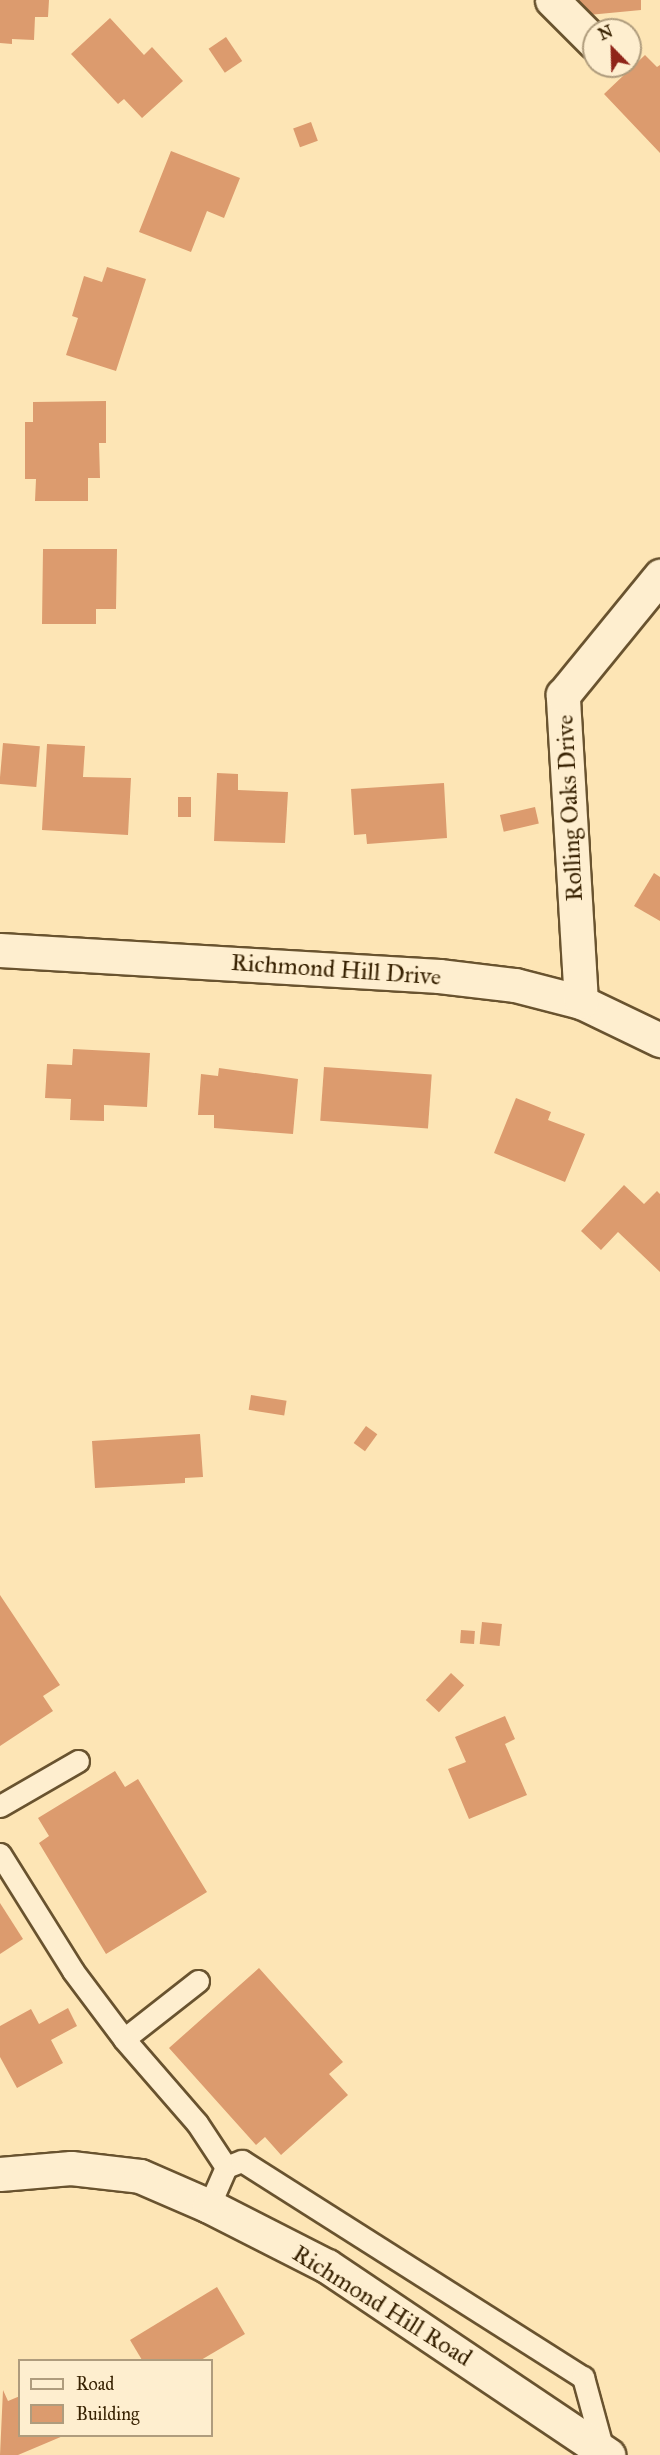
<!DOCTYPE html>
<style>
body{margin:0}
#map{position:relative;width:660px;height:2455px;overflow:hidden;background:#fde5b5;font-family:"IM FELL Great Primer",serif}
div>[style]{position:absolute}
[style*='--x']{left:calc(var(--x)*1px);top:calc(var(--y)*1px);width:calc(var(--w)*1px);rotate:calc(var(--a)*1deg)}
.building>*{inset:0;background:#dc9b6e;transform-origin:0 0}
.roads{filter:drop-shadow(2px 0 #69532f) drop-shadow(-2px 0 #69532f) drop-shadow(0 2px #69532f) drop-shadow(0 -2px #69532f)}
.service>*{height:21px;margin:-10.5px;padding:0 10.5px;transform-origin:10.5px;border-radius:10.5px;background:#feeecf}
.minor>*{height:33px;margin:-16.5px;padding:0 16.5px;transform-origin:16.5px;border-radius:16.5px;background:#feeecf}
span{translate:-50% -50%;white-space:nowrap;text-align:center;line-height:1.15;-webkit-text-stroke:5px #feeecf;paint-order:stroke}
.street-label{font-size:24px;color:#382202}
.legend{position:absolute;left:18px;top:2359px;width:195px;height:78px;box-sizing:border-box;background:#feeecf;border:2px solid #af9c7d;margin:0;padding:8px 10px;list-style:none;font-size:18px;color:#382202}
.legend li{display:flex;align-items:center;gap:12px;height:30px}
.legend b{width:30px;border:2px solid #af9c7d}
.north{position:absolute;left:582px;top:18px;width:60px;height:60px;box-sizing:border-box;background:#feeecf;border:2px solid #af9c7d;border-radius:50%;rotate:337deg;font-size:16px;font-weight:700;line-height:24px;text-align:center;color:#382202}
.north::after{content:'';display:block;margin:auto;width:21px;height:27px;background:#8f2418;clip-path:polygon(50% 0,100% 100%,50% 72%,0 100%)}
</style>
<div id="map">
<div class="building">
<i style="clip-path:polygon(0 0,49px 0,48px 17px,35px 17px,34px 40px,12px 39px,12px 44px,0 43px)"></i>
<i style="clip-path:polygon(577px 0,641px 0,641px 10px,578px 16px)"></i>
<i style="clip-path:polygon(110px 18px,144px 55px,152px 47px,183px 81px,142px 118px,124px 99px,118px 104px,71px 54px)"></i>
<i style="left:226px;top:37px;width:29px;height:21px;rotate:56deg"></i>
<i style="clip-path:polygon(645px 55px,657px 67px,660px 65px,660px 153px,604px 94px)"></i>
<i style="left:311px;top:122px;width:20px;height:19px;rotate:70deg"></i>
<i style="clip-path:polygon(171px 151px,240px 178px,224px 218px,207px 211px,191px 252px,139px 232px)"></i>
<i style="clip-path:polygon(107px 267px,146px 279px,116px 371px,66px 355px,78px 318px,72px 316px,84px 276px,102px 282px)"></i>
<i style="clip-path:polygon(106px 401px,106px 443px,99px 443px,100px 478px,88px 478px,88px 501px,35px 501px,36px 479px,25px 479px,25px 422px,33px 422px,33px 402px)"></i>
<i style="clip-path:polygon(43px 549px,117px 549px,116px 609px,96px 609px,96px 624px,42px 624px)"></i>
<i style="left:3px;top:743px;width:37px;height:41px;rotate:5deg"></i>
<i style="clip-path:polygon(47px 744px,85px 746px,83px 777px,131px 778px,128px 835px,42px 830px)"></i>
<i style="clip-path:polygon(217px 773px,238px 774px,238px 790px,288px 792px,285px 843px,214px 841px)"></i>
<i style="clip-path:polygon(444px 783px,447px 838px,367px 844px,366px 834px,354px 835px,351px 789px)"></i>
<i style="left:178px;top:797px;width:13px;height:20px"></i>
<i style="left:535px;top:807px;width:17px;height:36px;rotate:77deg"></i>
<i style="clip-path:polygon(654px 873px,660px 877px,660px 921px,634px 906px)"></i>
<i style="clip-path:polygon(73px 1049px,150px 1053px,147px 1107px,104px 1105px,104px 1121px,70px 1120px,71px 1099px,45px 1098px,47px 1064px,72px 1065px)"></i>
<i style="left:324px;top:1067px;width:108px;height:54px;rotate:4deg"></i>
<i style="clip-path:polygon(219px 1068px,298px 1079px,293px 1134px,214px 1128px,214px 1115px,198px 1115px,201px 1074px,218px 1076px)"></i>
<i style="clip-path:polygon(516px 1098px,551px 1112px,548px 1120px,585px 1134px,565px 1182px,494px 1153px)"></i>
<i style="clip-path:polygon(624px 1185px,644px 1204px,657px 1191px,660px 1194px,660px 1272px,618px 1232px,601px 1250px,581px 1231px)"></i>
<i style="left:251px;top:1395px;width:36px;height:15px;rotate:9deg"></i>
<i style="left:366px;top:1426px;width:14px;height:21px;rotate:36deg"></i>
<i style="clip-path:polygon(200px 1434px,203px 1477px,185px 1478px,185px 1483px,95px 1488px,92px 1441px)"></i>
<i style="clip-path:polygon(0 1595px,60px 1685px,43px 1696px,53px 1711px,0 1746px)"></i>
<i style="left:482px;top:1622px;width:20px;height:22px;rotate:6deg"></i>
<i style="left:461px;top:1630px;width:14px;height:13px;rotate:4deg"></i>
<i style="left:451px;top:1673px;width:18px;height:37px;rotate:43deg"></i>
<i style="clip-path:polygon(505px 1716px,515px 1739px,505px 1744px,527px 1795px,469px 1819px,448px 1769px,466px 1762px,455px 1737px)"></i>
<i style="clip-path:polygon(115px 1771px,125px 1787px,138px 1779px,207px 1892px,106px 1954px,39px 1843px,49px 1836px,38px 1818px)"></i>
<i style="clip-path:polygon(0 1903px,23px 1939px,0 1954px)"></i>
<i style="clip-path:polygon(259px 1968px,343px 2062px,329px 2074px,348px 2095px,281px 2155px,265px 2137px,256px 2145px,169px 2048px)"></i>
<i style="clip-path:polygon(68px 2008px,77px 2026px,51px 2040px,63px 2063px,17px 2088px,0 2057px,0 2026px,31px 2009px,39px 2024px)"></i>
<i style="clip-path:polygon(217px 2287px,245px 2334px,201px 2360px,142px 2360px,130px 2340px)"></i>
<i style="clip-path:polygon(3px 2390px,8px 2401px,20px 2396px,20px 2436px,63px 2436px,18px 2455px,0 2455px)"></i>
</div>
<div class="roads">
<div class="service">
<i style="--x:0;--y:1806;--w:90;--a:-30"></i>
<i style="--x:0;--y:1854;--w:138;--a:58"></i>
<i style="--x:73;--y:1971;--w:85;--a:53.1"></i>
<i style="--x:124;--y:2039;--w:111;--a:49"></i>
<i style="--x:197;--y:2123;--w:53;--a:56.6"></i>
<i style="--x:124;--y:2039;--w:94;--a:-38.1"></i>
<i style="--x:209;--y:2206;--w:43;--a:-66.4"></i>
<i style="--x:226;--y:2167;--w:17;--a:-21"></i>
<i style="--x:242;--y:2161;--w:404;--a:32.4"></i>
<i style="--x:583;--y:2377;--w:76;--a:74.7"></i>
</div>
<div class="minor">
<i style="--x:552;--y:0;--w:59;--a:45"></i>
<i style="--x:0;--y:950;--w:440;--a:3.4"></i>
<i style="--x:439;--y:976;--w:77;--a:6.8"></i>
<i style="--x:515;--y:985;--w:68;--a:14.4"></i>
<i style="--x:581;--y:1002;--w:88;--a:25.7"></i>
<i style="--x:581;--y:1002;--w:308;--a:-93.4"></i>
<i style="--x:563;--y:695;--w:154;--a:-50.8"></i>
<i style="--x:0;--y:2174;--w:71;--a:-4.8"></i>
<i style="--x:71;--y:2168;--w:69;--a:6.6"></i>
<i style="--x:140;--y:2176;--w:75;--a:23.5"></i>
<i style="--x:209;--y:2206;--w:132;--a:27"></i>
<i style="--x:327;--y:2266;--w:339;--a:33.9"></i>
</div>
</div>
<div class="street-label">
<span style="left:570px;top:808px;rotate:-93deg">Rolling Oaks Drive</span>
<span style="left:336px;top:970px;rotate:4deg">Richmond Hill Drive</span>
<span style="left:382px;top:2306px;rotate:32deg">Richmond Hill Road</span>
</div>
<ul class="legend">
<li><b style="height:8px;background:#feeecf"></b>Road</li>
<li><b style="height:16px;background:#dc9b6e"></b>Building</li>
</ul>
<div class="north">N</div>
</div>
